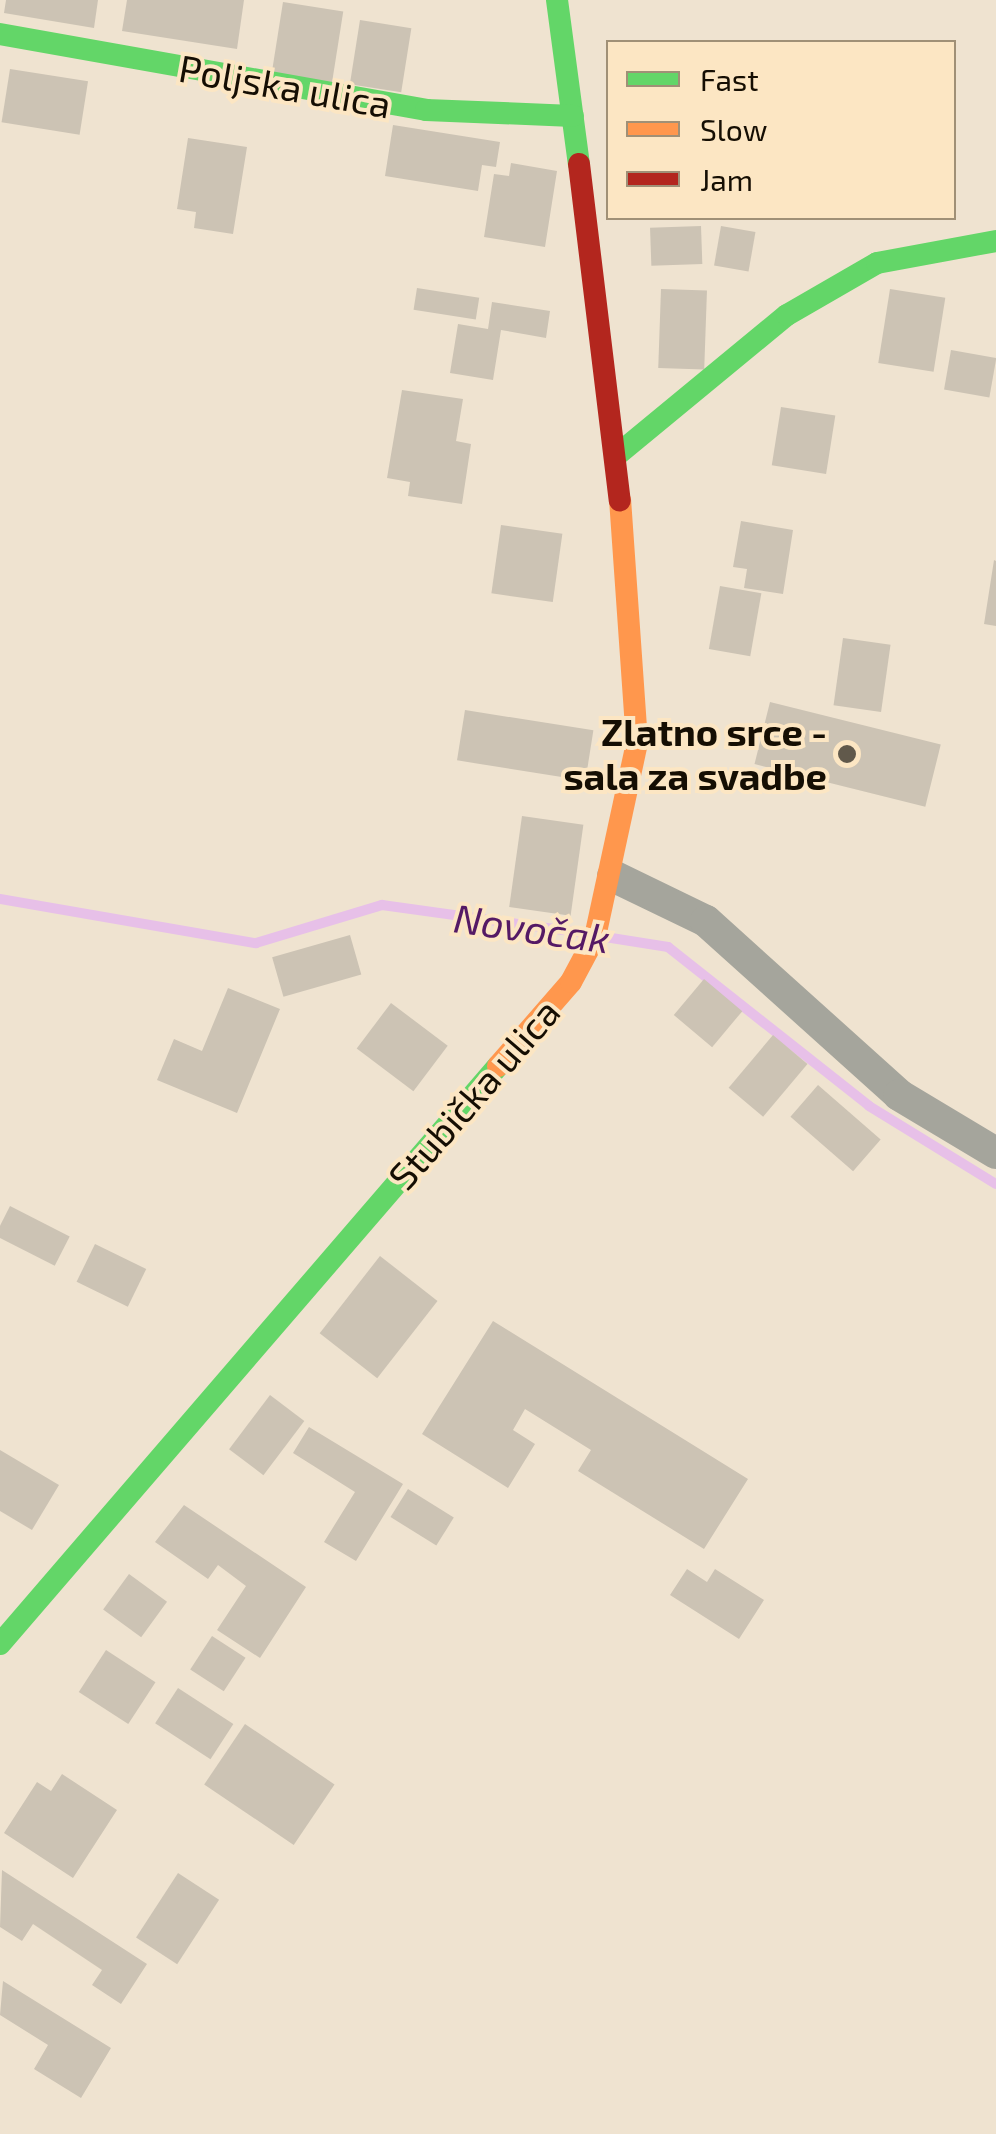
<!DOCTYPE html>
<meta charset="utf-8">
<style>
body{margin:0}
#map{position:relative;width:996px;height:2134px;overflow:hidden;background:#efe3d0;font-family:"Exo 2",sans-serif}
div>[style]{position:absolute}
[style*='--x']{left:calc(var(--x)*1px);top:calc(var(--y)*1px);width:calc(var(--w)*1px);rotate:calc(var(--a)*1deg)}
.stream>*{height:10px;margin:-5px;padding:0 5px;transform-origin:5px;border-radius:5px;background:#e7c0e8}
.building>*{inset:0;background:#ccc3b4;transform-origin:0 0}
.street>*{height:32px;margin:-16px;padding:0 16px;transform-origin:16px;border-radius:16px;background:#a5a59c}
.fast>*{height:22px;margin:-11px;padding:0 11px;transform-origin:11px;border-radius:11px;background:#63d668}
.slow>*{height:22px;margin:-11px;padding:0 11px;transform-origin:11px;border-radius:11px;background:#ff974d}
.jam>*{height:22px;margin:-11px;padding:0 11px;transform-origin:11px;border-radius:11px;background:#b3261e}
.dots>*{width:28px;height:28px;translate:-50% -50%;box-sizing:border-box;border:5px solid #fce6c3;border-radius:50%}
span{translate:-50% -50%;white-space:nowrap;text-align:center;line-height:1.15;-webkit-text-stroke:8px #fce6c3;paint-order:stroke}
.street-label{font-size:38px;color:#150e03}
.poi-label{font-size:38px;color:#150e03;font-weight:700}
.right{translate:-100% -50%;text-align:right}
.water-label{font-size:40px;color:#551a65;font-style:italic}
.legend{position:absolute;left:606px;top:40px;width:350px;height:180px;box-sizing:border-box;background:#fce6c3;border:2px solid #a09076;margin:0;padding:12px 18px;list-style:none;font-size:30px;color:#150e03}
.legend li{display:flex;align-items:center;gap:20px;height:50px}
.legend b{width:50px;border:2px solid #a09076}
</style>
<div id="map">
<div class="stream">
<i style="--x:0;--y:899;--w:260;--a:9.8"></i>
<i style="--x:256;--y:943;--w:132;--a:-16.8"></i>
<i style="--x:382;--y:905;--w:203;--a:7.9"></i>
<i style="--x:605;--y:937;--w:64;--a:9"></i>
<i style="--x:668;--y:947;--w:256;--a:38.3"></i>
<i style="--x:869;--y:1106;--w:149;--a:31.6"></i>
</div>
<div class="building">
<i style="clip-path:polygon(6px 0,98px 0,94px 28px,4px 13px)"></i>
<i style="clip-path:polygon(127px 0,244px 0,237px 49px,122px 31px)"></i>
<i style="left:283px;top:2px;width:61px;height:72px;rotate:9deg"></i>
<i style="left:360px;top:20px;width:52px;height:65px;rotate:9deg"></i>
<i style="left:10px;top:69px;width:79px;height:54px;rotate:9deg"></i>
<i style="clip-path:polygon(393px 125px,500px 142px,496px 167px,482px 165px,478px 191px,385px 176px)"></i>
<i style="clip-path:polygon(188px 138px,247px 147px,233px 234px,194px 228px,196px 212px,177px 209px)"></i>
<i style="clip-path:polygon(511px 163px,557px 171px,545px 247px,484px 237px,494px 174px,509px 176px)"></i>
<i style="left:701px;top:226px;width:38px;height:51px;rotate:88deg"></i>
<i style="left:721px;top:226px;width:35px;height:40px;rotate:10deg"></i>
<i style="left:417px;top:288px;width:63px;height:22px;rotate:9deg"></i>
<i style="left:661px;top:289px;width:46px;height:79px;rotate:2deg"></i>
<i style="left:890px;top:289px;width:56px;height:75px;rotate:9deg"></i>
<i style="clip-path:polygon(492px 302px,550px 311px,546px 338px,501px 330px,493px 380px,450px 373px,458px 324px,488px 329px)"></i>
<i style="left:951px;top:350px;width:46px;height:40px;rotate:10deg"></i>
<i style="clip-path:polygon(402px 390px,463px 399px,456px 441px,471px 444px,462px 504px,408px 496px,410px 482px,387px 478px)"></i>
<i style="left:781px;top:407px;width:55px;height:59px;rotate:9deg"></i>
<i style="clip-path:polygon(741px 521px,793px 530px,783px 594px,744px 588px,747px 569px,733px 567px)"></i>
<i style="left:501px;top:525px;width:62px;height:69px;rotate:8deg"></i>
<i style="clip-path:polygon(994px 560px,996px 561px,996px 626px,984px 624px)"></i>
<i style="left:720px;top:586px;width:42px;height:64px;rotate:10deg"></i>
<i style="left:843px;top:638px;width:48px;height:68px;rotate:8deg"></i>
<i style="left:770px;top:702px;width:176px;height:64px;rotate:14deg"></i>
<i style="left:465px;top:710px;width:130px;height:51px;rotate:9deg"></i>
<i style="left:522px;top:816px;width:62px;height:92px;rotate:8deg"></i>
<i style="left:350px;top:935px;width:41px;height:81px;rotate:74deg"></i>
<i style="left:704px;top:979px;width:50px;height:47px;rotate:40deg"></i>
<i style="clip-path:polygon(228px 988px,280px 1009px,237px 1113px,157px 1080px,174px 1039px,202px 1051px)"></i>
<i style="left:391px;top:1003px;width:71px;height:57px;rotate:37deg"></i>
<i style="left:773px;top:1035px;width:45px;height:69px;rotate:40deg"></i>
<i style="left:818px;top:1085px;width:83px;height:42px;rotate:41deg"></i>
<i style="left:10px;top:1206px;width:67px;height:33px;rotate:27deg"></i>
<i style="left:95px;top:1244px;width:57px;height:42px;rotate:26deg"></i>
<i style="left:380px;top:1256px;width:73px;height:98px;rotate:38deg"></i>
<i style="clip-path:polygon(493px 1321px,748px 1479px,704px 1549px,578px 1471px,591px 1450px,525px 1409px,513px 1430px,535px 1444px,508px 1488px,422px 1434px)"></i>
<i style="left:270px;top:1395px;width:43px;height:68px;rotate:37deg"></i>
<i style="clip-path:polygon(309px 1427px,403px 1484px,356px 1561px,324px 1542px,355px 1492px,293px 1453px)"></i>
<i style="clip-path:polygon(0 1450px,59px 1485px,32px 1530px,0 1511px)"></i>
<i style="left:408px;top:1489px;width:54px;height:33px;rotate:32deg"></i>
<i style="clip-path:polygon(184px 1505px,306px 1587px,260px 1658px,217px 1630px,246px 1586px,218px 1565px,208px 1579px,155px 1542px)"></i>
<i style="clip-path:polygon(687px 1569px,707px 1582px,715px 1569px,764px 1600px,739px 1639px,670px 1595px)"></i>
<i style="left:129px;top:1574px;width:47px;height:44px;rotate:36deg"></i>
<i style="left:212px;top:1636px;width:40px;height:40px;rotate:33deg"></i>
<i style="left:106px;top:1650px;width:59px;height:50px;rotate:33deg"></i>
<i style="left:178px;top:1688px;width:66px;height:42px;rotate:33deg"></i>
<i style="left:245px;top:1724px;width:108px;height:73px;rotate:34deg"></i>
<i style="clip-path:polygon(62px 1774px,117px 1810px,73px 1878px,4px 1833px,37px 1782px,51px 1791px)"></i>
<i style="clip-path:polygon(2px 1870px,147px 1964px,121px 2004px,92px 1985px,102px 1970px,33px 1924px,22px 1941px,0 1927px)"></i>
<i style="left:178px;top:1873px;width:49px;height:77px;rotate:33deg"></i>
<i style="clip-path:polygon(3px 1981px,111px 2048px,81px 2098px,34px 2069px,48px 2045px,0 2015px)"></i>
</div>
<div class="street">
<i style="--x:613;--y:876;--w:103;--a:25.8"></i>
<i style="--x:706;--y:921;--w:260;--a:42"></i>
<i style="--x:899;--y:1095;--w:113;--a:30.9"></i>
</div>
<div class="fast">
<i style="--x:557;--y:0;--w:165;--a:82.4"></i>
<i style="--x:0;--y:34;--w:433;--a:10.1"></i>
<i style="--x:426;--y:110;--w:147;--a:2.3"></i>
<i style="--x:617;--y:455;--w:220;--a:-39.5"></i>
<i style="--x:787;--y:315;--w:104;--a:-30"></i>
<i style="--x:877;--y:263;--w:121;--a:-10.5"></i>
<i style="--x:0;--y:1644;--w:763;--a:-49.25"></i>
</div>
<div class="slow">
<i style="--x:498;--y:1066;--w:111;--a:-49"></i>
<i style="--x:571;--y:982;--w:51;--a:-61.9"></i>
<i style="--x:595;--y:937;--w:199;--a:-77.8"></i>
<i style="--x:637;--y:742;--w:242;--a:-94"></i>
</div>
<div class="jam">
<i style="--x:579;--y:164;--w:339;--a:83.1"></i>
</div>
<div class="dots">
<i style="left:847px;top:754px;background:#61594b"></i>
</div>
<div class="street-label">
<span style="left:285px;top:86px;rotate:10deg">Poljska ulica</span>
<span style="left:474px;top:1094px;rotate:-49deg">Stubička ulica</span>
</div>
<div class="poi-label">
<span class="right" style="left:827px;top:754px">Zlatno srce -<br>sala za svadbe</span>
</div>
<div class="water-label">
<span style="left:532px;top:927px;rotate:8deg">Novočak</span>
</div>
<ul class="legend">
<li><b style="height:12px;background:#63d668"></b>Fast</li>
<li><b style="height:12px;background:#ff974d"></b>Slow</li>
<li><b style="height:12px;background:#b3261e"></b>Jam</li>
</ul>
</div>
